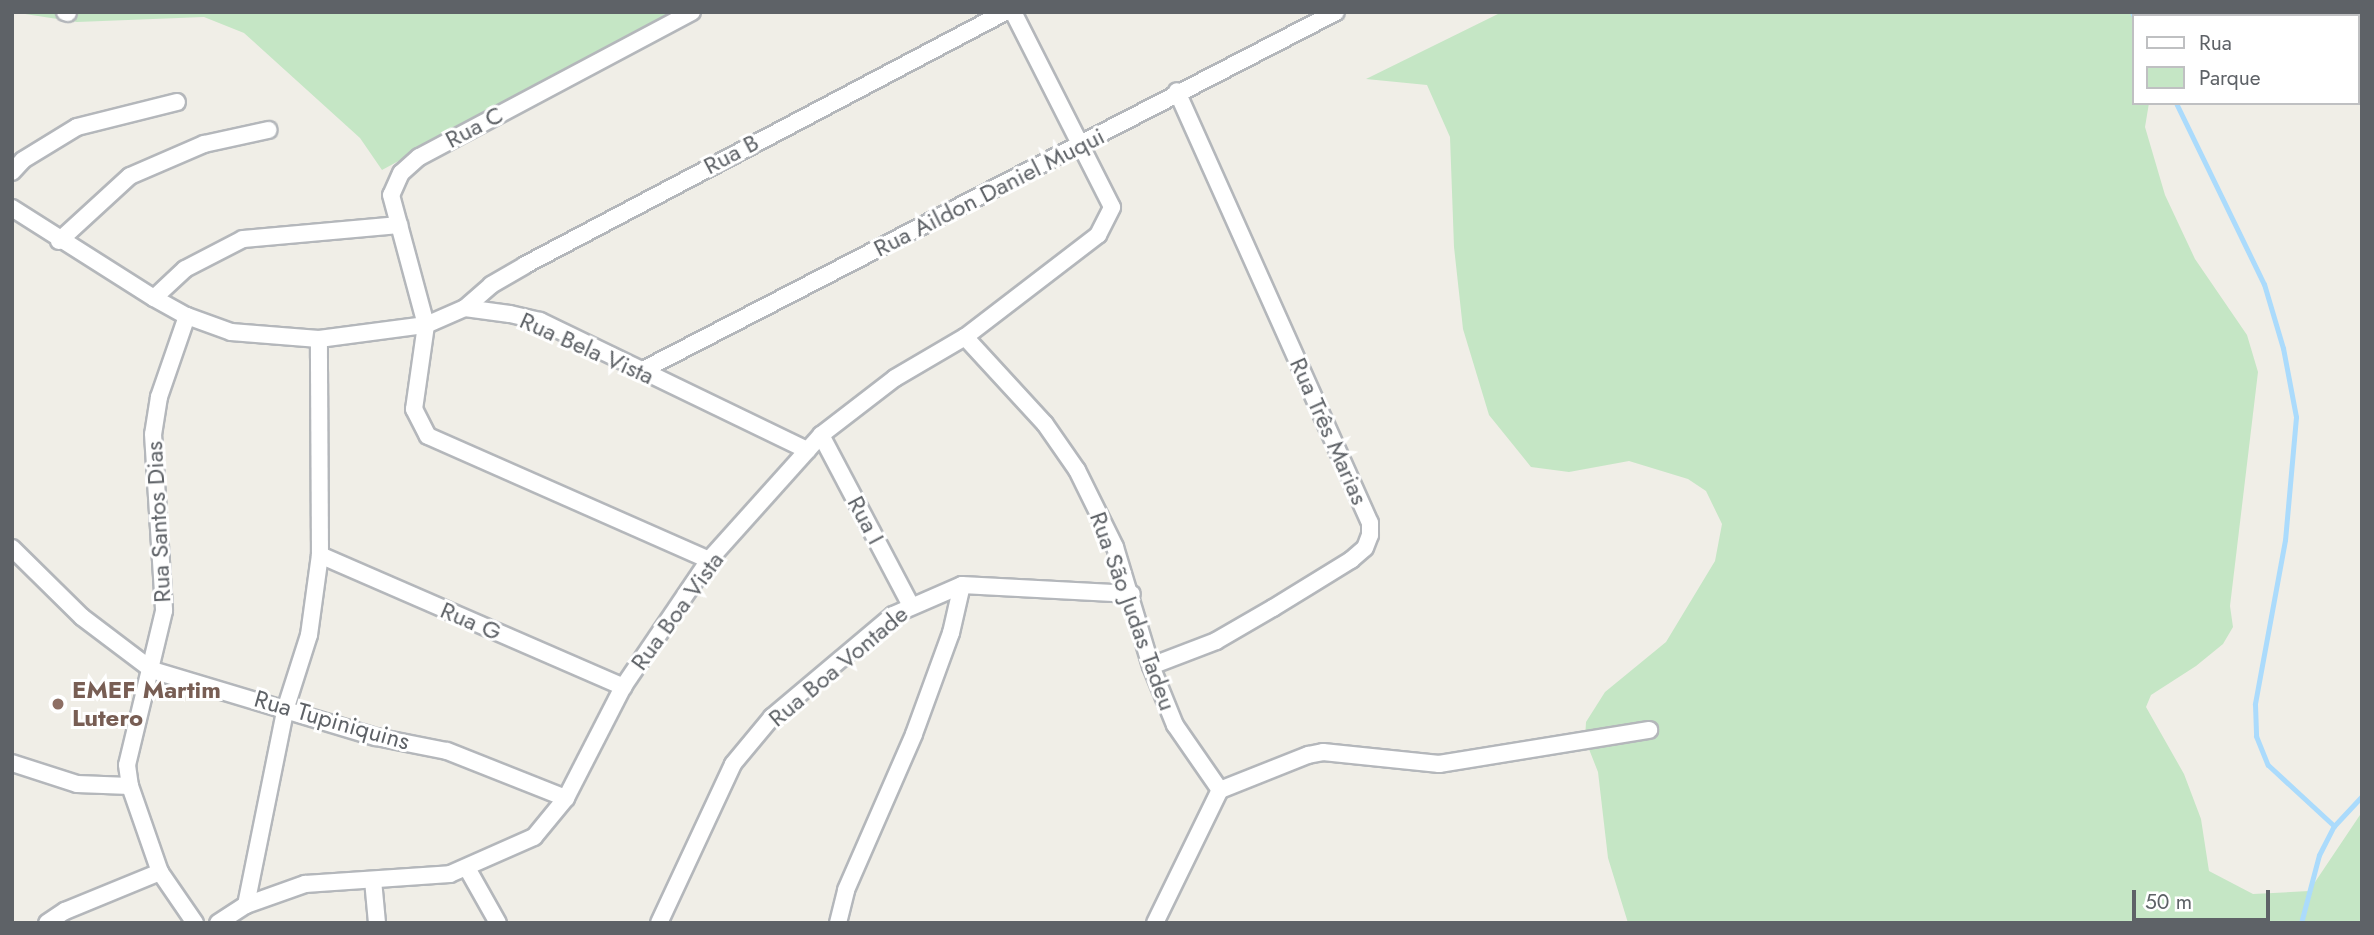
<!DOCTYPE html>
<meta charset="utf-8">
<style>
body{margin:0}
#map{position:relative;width:2374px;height:935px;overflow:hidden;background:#f0eee7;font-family:Jost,sans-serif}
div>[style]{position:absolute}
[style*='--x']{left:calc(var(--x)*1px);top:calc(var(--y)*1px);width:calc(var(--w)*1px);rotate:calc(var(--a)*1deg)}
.green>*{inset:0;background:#c5e6c5}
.stream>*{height:5px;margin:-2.5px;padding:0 2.5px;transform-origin:2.5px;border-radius:2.5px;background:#abdbfc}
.roads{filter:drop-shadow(2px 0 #b4b7bb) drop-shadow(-2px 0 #b4b7bb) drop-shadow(0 2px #b4b7bb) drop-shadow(0 -2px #b4b7bb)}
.street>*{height:16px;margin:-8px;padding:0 8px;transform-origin:8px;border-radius:8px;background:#fff}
.dots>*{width:19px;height:19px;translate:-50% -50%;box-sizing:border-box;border:4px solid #fff;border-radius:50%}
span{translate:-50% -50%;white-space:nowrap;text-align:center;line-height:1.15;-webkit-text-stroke:6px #fff;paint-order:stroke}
.street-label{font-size:24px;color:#5e6267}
.education-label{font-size:24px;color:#785e54;font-weight:700}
.left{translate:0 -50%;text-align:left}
.frame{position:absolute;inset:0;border:14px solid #5e6267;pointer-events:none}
.legend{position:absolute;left:2132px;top:14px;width:228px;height:91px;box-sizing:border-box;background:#fff;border:2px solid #bfc0c2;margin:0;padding:9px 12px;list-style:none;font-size:21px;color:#5e6267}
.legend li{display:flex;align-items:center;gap:14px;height:35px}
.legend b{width:35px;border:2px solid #bfc0c2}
.scale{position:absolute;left:2132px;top:890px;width:138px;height:32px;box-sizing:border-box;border:4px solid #5e6267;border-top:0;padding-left:9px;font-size:21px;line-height:24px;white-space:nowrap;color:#5e6267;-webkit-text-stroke:5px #fff;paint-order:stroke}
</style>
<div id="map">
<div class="green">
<i style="clip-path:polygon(12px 12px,673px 12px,382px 170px,360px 138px,244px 33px,204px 17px,77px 22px)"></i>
<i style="clip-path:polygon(1502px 12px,2134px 12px,2134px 103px,2149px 103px,2145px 127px,2165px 195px,2195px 259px,2247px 335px,2258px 372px,2230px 606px,2233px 627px,2223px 644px,2196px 666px,2151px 695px,2146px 707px,2184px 774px,2201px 819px,2209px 871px,2253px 894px,2309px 891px,2362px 812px,2362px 923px,1628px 923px,1608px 858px,1598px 772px,1585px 739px,1586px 722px,1605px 692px,1666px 642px,1715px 561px,1722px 524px,1706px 491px,1688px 479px,1629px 461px,1569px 472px,1531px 467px,1489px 415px,1463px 329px,1454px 247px,1450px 137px,1427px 85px,1366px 79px)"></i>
</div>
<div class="stream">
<i style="--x:2132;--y:12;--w:5;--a:68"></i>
<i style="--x:2176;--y:103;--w:201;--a:64.1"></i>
<i style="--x:2264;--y:284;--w:67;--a:73.5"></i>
<i style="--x:2283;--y:348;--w:70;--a:79.3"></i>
<i style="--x:2296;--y:417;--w:123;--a:95.1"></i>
<i style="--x:2285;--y:540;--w:167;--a:100.4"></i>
<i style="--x:2255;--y:704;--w:32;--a:88"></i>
<i style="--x:2256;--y:736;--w:31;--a:68"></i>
<i style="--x:2268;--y:765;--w:90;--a:42.7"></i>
<i style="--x:2301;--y:923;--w:70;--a:-75.2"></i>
<i style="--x:2319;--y:855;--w:33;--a:-63"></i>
<i style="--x:2334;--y:826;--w:41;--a:-47"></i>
</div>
<div class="roads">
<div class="street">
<i style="--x:65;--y:12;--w:3;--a:18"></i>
<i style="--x:692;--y:12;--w:309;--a:152"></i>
<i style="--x:419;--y:157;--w:24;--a:138"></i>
<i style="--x:401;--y:173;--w:24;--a:114"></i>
<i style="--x:391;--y:195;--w:135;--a:74.9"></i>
<i style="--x:426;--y:325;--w:85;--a:98.1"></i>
<i style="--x:414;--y:409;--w:30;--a:63"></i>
<i style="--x:428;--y:436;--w:307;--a:23.8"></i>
<i style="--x:12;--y:172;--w:16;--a:-47"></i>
<i style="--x:23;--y:160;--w:63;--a:-31.4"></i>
<i style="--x:77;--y:127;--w:103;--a:-14"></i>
<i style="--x:12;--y:208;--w:168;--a:32.4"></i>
<i style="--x:154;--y:298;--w:38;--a:29"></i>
<i style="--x:187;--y:316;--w:47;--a:20"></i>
<i style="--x:231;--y:332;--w:88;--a:4.5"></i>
<i style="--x:319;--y:339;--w:108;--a:-7.5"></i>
<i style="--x:426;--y:325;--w:43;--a:-23.6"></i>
<i style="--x:465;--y:308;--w:45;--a:7.6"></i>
<i style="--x:510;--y:314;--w:31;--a:13"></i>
<i style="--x:540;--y:321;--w:297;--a:25.8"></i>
<i style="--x:59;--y:241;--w:96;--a:-42.5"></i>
<i style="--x:130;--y:176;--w:81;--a:-23.4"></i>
<i style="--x:204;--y:144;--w:66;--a:-12.3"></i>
<i style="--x:154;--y:298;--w:42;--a:-43.1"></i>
<i style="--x:185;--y:269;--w:65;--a:-27.3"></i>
<i style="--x:243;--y:239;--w:157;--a:-5.1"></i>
<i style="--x:465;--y:308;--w:35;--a:-41"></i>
<i style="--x:491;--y:285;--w:39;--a:-30"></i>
<i style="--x:525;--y:265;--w:543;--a:-27.79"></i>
<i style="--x:187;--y:316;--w:86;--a:109.1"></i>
<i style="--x:159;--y:397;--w:37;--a:99"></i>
<i style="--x:153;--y:434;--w:177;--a:86.4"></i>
<i style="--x:164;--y:611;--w:158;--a:103.5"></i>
<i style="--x:127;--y:765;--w:21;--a:82"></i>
<i style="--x:130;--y:786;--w:91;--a:70.8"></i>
<i style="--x:160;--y:872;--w:62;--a:55.5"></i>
<i style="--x:965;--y:337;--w:118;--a:47.4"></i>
<i style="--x:1045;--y:424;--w:56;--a:55.2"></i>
<i style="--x:1077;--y:470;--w:86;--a:63.7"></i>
<i style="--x:1115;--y:547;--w:124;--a:73.2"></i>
<i style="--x:1151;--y:666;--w:64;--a:67.9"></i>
<i style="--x:1175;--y:725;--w:79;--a:55.3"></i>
<i style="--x:641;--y:371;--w:782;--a:-27.32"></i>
<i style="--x:821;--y:435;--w:191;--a:62.2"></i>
<i style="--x:12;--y:548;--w:98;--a:44.6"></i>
<i style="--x:82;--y:617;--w:88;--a:37.1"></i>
<i style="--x:152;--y:670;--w:234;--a:16.7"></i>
<i style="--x:376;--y:737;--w:72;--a:11.2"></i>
<i style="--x:447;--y:751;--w:128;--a:21.6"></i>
<i style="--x:320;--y:555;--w:331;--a:23.5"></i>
<i style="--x:1151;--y:666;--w:70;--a:-21"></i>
<i style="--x:1216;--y:641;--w:66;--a:-30.1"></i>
<i style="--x:1273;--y:608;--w:92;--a:-31.6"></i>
<i style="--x:1351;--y:560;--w:18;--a:-41"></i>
<i style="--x:1365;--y:548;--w:14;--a:-69"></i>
<i style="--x:1370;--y:535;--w:12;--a:-90"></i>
<i style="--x:1370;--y:523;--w:473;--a:-114.1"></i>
<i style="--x:12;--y:763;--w:68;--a:17.9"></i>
<i style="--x:77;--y:784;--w:53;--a:2.2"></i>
<i style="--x:467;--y:868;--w:63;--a:60.6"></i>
<i style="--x:373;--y:880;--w:43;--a:84.7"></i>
<i style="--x:246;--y:905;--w:202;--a:-78.6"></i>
<i style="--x:286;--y:707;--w:76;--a:-72.3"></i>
<i style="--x:309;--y:635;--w:81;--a:-82.2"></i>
<i style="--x:320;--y:555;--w:216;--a:-90.3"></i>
<i style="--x:47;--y:923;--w:22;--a:-34"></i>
<i style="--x:65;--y:911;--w:103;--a:-22.3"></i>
<i style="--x:218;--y:923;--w:33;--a:-33"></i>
<i style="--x:246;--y:905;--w:63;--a:-19.6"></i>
<i style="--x:305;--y:884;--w:145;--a:-3.9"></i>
<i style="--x:450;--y:874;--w:92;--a:-23.8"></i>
<i style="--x:534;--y:837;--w:50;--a:-50.6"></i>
<i style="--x:566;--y:798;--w:125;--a:-62.8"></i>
<i style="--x:623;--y:687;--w:153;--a:-55.9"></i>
<i style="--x:709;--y:560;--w:168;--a:-48.1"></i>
<i style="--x:821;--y:435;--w:93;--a:-37.6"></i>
<i style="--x:895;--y:378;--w:81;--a:-30.4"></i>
<i style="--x:965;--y:337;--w:168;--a:-37.5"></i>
<i style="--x:1098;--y:235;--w:31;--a:-63"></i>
<i style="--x:1112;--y:207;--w:219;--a:-116.9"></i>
<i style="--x:659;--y:923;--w:175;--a:-65"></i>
<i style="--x:733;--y:764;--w:61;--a:-50.3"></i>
<i style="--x:772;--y:717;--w:158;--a:-40.1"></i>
<i style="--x:893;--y:615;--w:75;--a:-23.5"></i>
<i style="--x:962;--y:585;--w:170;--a:3"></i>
<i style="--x:838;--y:923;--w:34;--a:-76"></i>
<i style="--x:846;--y:890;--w:170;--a:-66.4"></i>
<i style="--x:914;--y:734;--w:108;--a:-69.9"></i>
<i style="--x:951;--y:633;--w:49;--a:-77.1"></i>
<i style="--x:1155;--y:923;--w:148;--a:-64"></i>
<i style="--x:1220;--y:790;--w:95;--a:-21.7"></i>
<i style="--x:1308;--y:755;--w:15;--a:-11"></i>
<i style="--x:1323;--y:752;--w:117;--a:5.9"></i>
<i style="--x:1439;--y:764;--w:213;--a:-9.2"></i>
</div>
</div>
<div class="dots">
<i style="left:58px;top:704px;background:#8d6e63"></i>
</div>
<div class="street-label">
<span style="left:474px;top:127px;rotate:-28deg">Rua C</span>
<span style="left:731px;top:154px;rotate:-28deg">Rua B</span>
<span style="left:989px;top:192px;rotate:-27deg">Rua Aildon Daniel Muqui</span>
<span style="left:587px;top:348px;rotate:24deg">Rua Bela Vista</span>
<span style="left:1329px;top:431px;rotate:66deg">Rua Três Marias</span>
<span style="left:866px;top:520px;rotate:62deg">Rua I</span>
<span style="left:158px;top:522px;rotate:-93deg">Rua Santos Dias</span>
<span style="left:677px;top:611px;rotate:-54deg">Rua Boa Vista</span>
<span style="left:1133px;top:611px;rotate:70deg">Rua São Judas Tadeu</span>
<span style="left:471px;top:621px;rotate:23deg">Rua G</span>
<span style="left:838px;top:666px;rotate:-40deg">Rua Boa Vontade</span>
<span style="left:332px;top:720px;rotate:16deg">Rua Tupiniquins</span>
</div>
<div class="education-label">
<span class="left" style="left:72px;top:704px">EMEF Martim<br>Lutero</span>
</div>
<div class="frame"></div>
<ul class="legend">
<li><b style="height:9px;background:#fff"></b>Rua</li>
<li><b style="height:19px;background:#c5e6c5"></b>Parque</li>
</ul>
<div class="scale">50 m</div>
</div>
